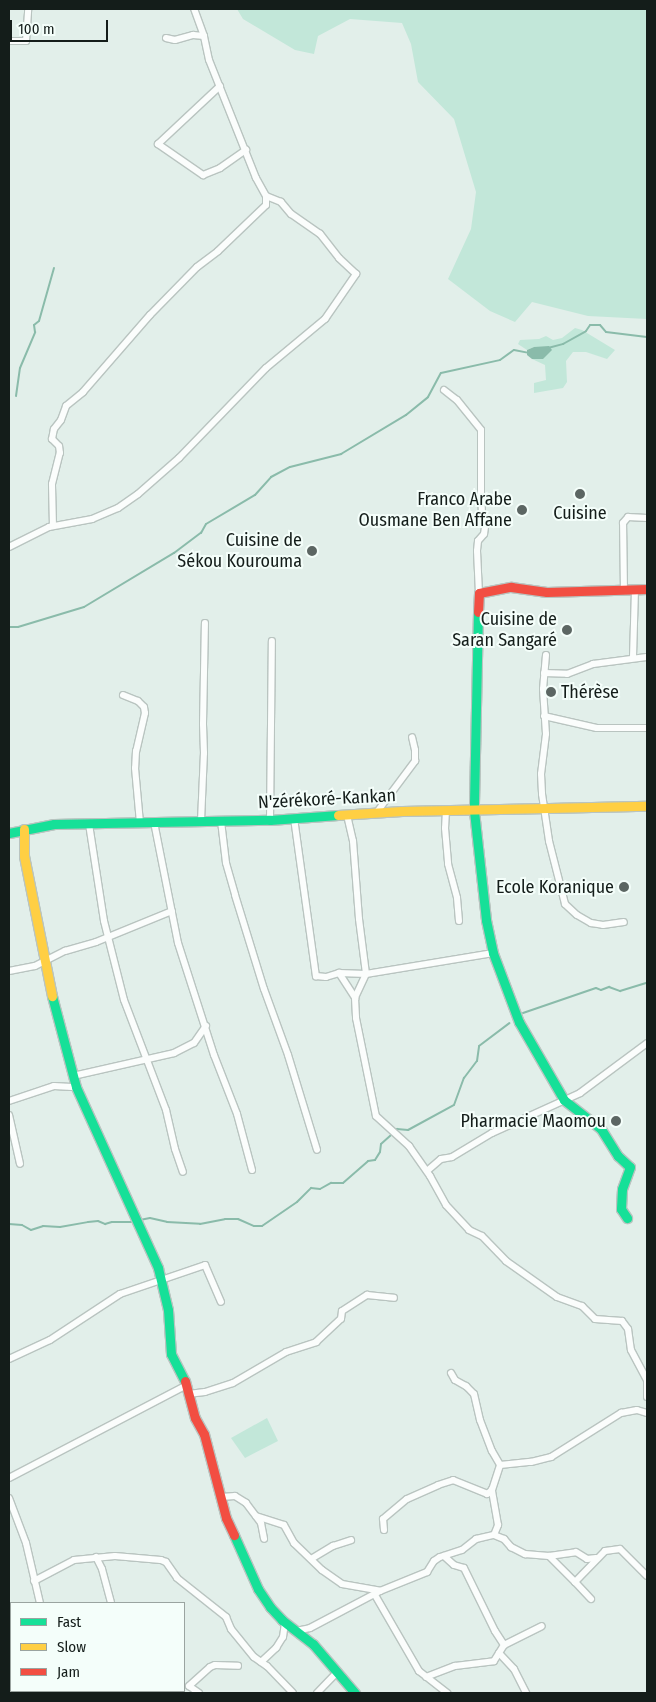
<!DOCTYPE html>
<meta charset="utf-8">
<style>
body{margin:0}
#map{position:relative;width:656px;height:1702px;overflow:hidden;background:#e2efea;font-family:"Fira Sans Condensed",sans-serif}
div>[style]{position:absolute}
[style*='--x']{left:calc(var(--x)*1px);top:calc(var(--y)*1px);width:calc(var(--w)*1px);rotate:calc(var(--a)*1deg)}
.green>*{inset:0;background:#c2e7d9}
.water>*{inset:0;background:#8abbaa}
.stream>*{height:2px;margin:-1px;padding:0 1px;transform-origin:1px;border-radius:1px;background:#8abbaa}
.roads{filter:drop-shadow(1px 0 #b9c4c0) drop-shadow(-1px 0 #b9c4c0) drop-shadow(0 1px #b9c4c0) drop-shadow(0 -1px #b9c4c0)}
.street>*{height:6px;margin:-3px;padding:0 3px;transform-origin:3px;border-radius:3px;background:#fbfdfc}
.fast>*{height:9px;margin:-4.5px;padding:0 4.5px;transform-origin:4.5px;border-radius:4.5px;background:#16e098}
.slow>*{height:9px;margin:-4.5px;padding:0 4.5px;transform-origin:4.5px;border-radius:4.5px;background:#ffcf43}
.jam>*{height:9px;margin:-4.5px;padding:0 4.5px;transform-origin:4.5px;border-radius:4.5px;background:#f24e42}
.dots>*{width:14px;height:14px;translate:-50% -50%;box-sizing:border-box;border:2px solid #f4fefa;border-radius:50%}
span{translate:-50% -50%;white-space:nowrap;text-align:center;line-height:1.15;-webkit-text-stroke:4px #f4fefa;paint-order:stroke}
.poi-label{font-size:18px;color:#141d1a}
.right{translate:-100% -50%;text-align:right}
.left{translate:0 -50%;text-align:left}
.street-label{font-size:18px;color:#141d1a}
.frame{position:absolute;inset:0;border:10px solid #141d1a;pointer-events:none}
.legend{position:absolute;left:10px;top:1602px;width:175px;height:90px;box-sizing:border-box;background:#f4fefa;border:1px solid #9aa4a0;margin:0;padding:6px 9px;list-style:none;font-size:15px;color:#141d1a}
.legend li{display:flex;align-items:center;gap:10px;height:25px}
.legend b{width:25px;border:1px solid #9aa4a0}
.scale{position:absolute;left:10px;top:20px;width:98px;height:22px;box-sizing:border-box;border:2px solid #141d1a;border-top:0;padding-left:6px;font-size:15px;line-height:18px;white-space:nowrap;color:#141d1a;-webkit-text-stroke:4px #f4fefa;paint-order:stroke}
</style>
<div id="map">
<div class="green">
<i style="clip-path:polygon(237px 9px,647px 9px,647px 319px,588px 316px,532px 302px,515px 322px,490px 311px,448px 279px,471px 229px,476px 192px,454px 119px,418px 82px,411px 44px,402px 23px,350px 19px,318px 36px,314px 54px,295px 50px,243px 19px)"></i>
<i style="clip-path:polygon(575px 328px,582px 330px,615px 350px,607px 359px,586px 352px,573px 352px,566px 361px,567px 382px,563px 388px,534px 393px,534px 383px,546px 380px,545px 365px,532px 359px,543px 359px,534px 347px,527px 350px,518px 344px,520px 340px,539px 339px,546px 336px,553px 340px,562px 338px)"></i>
<i style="clip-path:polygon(267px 1418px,278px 1441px,245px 1458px,231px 1438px)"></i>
</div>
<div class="water">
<i style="clip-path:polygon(549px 346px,552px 350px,543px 359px,532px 359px,527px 355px,527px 350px,534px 347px)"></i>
</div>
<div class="stream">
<i style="--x:548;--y:348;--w:16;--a:-15"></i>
<i style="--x:563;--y:344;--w:26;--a:-29"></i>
<i style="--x:586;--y:331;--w:7;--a:-56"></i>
<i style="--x:590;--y:325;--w:10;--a:0"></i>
<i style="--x:600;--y:325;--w:9;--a:49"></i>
<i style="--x:606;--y:332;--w:41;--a:7"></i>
<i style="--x:16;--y:396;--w:28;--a:-82"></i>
<i style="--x:20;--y:368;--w:39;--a:-67"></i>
<i style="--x:35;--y:332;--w:7;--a:-98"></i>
<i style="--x:34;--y:325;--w:6;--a:-39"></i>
<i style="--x:39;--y:321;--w:55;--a:-74.2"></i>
<i style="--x:9;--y:627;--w:9;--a:0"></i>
<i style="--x:18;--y:627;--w:69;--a:-16.9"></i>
<i style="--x:84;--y:607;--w:105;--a:-31"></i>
<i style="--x:174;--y:553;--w:34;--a:-37"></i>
<i style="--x:201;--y:533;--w:10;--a:-61"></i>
<i style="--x:206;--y:524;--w:57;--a:-30.6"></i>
<i style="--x:255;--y:495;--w:24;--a:-48"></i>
<i style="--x:271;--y:477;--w:21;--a:-28"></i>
<i style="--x:290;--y:467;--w:53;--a:-14.3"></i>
<i style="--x:341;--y:454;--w:76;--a:-31"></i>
<i style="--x:406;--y:415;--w:28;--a:-39"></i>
<i style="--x:428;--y:397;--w:27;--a:-62"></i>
<i style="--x:441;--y:373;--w:60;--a:-12.4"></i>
<i style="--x:500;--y:360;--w:17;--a:-36"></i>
<i style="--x:514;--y:350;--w:15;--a:11"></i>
<i style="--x:523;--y:1013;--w:77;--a:-18.9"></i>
<i style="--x:596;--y:988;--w:5;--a:22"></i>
<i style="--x:601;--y:990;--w:9;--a:-21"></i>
<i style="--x:609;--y:987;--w:12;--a:20"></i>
<i style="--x:620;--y:991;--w:28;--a:-17"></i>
<i style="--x:395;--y:1131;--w:3;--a:-45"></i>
<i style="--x:397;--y:1129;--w:11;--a:5"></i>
<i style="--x:408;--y:1130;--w:52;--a:-28.5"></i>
<i style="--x:454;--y:1105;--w:29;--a:-70"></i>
<i style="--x:464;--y:1078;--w:21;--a:-53"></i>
<i style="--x:477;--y:1061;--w:15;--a:-82"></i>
<i style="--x:479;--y:1046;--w:38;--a:-37"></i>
<i style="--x:140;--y:1220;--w:10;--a:-11"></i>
<i style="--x:150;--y:1218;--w:17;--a:13"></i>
<i style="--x:167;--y:1222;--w:33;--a:3"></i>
<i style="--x:200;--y:1224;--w:25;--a:-11"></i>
<i style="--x:225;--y:1219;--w:13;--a:0"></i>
<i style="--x:238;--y:1219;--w:17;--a:24"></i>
<i style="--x:254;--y:1226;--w:8;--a:0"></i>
<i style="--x:262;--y:1226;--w:42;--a:-34.4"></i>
<i style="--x:297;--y:1202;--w:20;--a:-45"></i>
<i style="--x:311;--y:1188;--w:9;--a:6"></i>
<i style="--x:320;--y:1189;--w:13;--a:-29"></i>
<i style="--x:331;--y:1183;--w:12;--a:0"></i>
<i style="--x:343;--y:1183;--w:33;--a:-41"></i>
<i style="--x:368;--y:1161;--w:7;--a:-8"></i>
<i style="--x:375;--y:1160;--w:9;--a:-58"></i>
<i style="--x:380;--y:1152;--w:8;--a:-83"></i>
<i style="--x:381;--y:1144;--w:15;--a:-42"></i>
<i style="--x:9;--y:1224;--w:13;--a:4"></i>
<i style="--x:22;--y:1225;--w:10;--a:29"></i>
<i style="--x:31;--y:1230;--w:13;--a:-18"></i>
<i style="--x:43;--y:1226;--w:17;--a:3"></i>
<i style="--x:60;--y:1227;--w:28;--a:-10"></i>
<i style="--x:88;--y:1222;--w:10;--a:-6"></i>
<i style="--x:98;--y:1221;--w:8;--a:23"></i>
<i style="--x:105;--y:1224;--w:7;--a:-16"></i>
<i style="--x:112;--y:1222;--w:21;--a:0"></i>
</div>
<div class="roads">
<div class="street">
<i style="--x:166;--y:38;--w:9;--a:13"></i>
<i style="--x:175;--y:40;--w:19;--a:-16"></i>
<i style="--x:193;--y:35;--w:11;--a:5"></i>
<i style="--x:9;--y:41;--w:17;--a:0"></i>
<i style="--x:26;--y:41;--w:32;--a:-86"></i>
<i style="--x:220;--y:86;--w:85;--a:136.9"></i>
<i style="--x:158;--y:144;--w:55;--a:34.6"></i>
<i style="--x:203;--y:175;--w:18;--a:-22"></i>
<i style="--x:220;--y:168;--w:32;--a:-35"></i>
<i style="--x:444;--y:390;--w:16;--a:38"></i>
<i style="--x:457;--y:400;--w:38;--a:51"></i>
<i style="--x:481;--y:430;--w:64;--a:90"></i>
<i style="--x:481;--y:494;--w:18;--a:87"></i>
<i style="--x:482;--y:512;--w:9;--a:63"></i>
<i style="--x:486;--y:520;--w:14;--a:98"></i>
<i style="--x:484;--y:534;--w:9;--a:131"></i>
<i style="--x:478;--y:541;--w:10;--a:96"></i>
<i style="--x:477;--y:551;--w:42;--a:87.3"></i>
<i style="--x:53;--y:526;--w:42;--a:-91.4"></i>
<i style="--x:52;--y:484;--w:32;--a:-76"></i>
<i style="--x:60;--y:453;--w:7;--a:-98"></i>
<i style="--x:59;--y:446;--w:10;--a:-135"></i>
<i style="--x:52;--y:439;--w:10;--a:-79"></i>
<i style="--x:54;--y:429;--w:11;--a:-52"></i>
<i style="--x:61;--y:420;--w:15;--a:-70"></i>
<i style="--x:66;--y:406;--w:22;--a:-39"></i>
<i style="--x:83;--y:392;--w:102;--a:-49"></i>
<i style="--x:150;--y:315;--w:67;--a:-45.6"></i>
<i style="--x:197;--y:267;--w:26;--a:-37"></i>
<i style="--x:218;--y:251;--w:66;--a:-43.8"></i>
<i style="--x:266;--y:205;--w:9;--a:-90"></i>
<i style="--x:266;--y:196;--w:21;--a:-119"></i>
<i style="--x:256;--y:178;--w:127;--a:-111.7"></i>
<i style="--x:209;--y:60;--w:25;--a:-102"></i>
<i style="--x:204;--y:36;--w:29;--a:-110"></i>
<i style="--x:9;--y:547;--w:45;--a:-26.6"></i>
<i style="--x:49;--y:527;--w:44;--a:-10.5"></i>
<i style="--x:92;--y:519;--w:28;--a:-23"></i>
<i style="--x:118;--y:508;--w:24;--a:-35"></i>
<i style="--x:138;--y:494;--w:55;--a:-41.3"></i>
<i style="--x:179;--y:458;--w:125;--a:-46"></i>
<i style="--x:266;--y:368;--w:77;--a:-39.7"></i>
<i style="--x:325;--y:319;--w:55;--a:-55.4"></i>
<i style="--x:356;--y:274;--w:23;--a:-137"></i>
<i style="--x:339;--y:258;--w:31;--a:-128"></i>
<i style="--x:320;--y:234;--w:35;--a:-145"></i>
<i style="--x:291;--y:214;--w:16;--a:-130"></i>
<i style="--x:281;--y:202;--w:16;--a:-158"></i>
<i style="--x:624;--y:591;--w:68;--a:-90.8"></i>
<i style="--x:623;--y:523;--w:8;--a:-50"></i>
<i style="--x:628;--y:517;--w:19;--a:3"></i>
<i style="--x:546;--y:655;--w:34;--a:95"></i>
<i style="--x:543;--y:689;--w:45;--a:86.2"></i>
<i style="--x:546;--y:734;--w:40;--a:97.1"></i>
<i style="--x:541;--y:774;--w:20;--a:87"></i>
<i style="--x:542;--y:794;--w:48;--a:81.5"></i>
<i style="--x:549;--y:841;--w:65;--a:75.7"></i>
<i style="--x:565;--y:904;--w:16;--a:43"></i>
<i style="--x:577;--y:915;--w:16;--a:30"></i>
<i style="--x:591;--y:923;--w:12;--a:9"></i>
<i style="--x:603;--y:925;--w:21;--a:-8"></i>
<i style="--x:633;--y:657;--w:66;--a:-88.3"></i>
<i style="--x:544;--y:673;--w:23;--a:2"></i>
<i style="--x:567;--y:674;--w:28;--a:-21"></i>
<i style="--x:593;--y:664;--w:54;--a:-7.4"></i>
<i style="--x:123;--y:695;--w:16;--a:22"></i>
<i style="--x:138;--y:701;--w:8;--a:45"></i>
<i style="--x:144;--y:707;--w:6;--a:81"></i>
<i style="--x:145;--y:713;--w:39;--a:103"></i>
<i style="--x:136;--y:751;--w:17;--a:93"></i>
<i style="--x:135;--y:768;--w:55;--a:84.8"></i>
<i style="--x:544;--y:716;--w:54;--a:12.8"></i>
<i style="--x:597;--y:728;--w:50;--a:0"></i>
<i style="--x:446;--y:810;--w:18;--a:93"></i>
<i style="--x:445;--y:828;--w:36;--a:85"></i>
<i style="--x:448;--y:864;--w:35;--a:75"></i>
<i style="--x:457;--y:898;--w:23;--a:85"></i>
<i style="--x:377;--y:812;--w:64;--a:-53.3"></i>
<i style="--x:415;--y:761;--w:11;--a:-90"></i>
<i style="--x:415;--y:750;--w:13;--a:-103"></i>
<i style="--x:347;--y:815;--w:27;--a:77"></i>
<i style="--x:353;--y:841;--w:78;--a:85.6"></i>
<i style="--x:359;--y:919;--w:55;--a:82.7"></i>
<i style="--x:366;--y:974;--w:26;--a:115"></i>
<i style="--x:355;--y:998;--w:20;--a:87"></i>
<i style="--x:356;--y:1018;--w:100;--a:78.5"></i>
<i style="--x:376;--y:1116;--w:45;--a:42.3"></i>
<i style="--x:409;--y:1146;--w:37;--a:55"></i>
<i style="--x:430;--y:1176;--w:33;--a:61"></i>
<i style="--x:446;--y:1205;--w:34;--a:47"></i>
<i style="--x:469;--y:1230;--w:14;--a:25"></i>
<i style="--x:482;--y:1236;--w:35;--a:46"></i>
<i style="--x:506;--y:1261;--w:62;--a:35.2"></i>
<i style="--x:557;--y:1297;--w:27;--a:20"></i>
<i style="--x:582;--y:1306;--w:18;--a:45"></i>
<i style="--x:595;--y:1319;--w:27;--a:4"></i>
<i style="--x:622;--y:1321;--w:10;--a:53"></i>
<i style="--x:628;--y:1329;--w:21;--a:82"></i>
<i style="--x:631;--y:1350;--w:34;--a:62"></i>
<i style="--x:647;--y:1380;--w:17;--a:90"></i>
<i style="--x:294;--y:818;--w:160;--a:82.1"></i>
<i style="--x:316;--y:976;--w:10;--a:6"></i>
<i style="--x:326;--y:977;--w:14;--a:-17"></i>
<i style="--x:339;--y:973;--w:27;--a:2"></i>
<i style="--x:366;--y:974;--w:129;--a:-9.4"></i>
<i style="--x:270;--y:820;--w:179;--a:-89.4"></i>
<i style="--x:201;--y:821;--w:68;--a:-87.5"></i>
<i style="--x:204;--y:753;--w:29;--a:-92"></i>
<i style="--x:203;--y:724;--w:101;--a:-88.9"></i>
<i style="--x:221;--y:821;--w:42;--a:83.2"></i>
<i style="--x:226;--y:863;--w:33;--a:74"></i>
<i style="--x:235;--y:895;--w:98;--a:72.9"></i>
<i style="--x:264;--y:989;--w:70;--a:70"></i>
<i style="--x:288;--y:1055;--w:99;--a:73"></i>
<i style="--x:154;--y:822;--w:123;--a:78.8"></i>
<i style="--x:178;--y:943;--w:118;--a:72.2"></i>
<i style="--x:214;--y:1055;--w:63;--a:68.7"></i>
<i style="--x:237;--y:1114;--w:58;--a:75"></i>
<i style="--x:89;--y:824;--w:98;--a:81.2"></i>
<i style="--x:104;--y:921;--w:81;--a:75.8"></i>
<i style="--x:124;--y:1000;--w:118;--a:69.1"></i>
<i style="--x:166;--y:1110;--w:40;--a:77"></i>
<i style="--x:175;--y:1149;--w:24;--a:71"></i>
<i style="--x:9;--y:971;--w:26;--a:-11"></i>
<i style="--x:35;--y:966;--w:34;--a:-27"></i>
<i style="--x:65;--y:951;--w:32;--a:-16"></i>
<i style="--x:96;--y:942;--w:82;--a:-22.2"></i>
<i style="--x:339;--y:973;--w:30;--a:57"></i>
<i style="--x:73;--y:1076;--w:104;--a:-12.8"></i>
<i style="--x:174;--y:1053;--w:22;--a:-27"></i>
<i style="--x:194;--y:1043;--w:21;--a:-55"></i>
<i style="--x:9;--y:1101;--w:47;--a:-18.4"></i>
<i style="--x:54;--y:1086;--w:22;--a:3"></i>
<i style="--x:9;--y:1115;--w:50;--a:77.3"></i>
<i style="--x:427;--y:1171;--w:18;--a:-41"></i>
<i style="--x:441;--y:1159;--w:11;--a:-10"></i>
<i style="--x:452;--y:1157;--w:47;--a:-31"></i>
<i style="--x:492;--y:1133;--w:97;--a:-24.4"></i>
<i style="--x:580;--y:1093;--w:84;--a:-36.7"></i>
<i style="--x:9;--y:1359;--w:45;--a:-24.9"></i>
<i style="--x:50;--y:1340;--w:84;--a:-33.3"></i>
<i style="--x:120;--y:1294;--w:90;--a:-18.8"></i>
<i style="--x:205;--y:1265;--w:40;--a:66.6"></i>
<i style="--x:451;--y:1373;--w:8;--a:60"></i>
<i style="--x:455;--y:1380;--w:13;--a:29"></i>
<i style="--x:466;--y:1386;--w:11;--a:45"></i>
<i style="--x:474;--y:1394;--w:27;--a:77"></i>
<i style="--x:480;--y:1420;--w:33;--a:69"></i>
<i style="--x:492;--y:1451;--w:16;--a:60"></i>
<i style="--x:188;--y:1394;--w:17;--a:-7"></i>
<i style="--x:205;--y:1392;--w:29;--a:-18"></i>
<i style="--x:233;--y:1383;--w:61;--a:-30.3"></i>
<i style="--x:286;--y:1352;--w:32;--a:-18"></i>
<i style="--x:316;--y:1342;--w:34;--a:-43"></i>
<i style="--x:341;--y:1319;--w:8;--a:-83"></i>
<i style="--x:342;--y:1311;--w:30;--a:-33"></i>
<i style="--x:367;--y:1295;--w:27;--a:6"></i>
<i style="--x:9;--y:1478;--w:201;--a:-27.6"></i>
<i style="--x:221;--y:1497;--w:14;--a:-4"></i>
<i style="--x:235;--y:1496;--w:13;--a:32"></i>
<i style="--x:246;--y:1503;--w:25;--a:53"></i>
<i style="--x:261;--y:1523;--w:16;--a:79"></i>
<i style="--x:9;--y:1498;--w:48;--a:69.3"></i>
<i style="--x:26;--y:1543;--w:62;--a:76.9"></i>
<i style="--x:256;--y:1516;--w:29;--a:18"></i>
<i style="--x:284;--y:1525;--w:21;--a:61"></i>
<i style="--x:294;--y:1543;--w:39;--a:44"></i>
<i style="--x:322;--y:1570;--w:24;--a:35"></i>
<i style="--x:342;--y:1584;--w:39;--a:10"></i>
<i style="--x:384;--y:1530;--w:11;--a:-95"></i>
<i style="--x:383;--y:1519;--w:31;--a:-40"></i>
<i style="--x:407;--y:1499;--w:34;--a:-24"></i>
<i style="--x:438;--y:1485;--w:16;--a:-18"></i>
<i style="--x:453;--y:1480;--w:37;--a:22"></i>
<i style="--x:487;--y:1494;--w:6;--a:-39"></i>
<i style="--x:494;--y:1535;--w:11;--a:-68"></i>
<i style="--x:498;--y:1525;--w:36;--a:-100"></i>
<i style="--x:492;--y:1490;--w:26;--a:-72"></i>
<i style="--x:500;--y:1465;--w:31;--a:-6"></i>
<i style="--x:531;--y:1462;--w:21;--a:-14"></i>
<i style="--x:551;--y:1457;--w:83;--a:-32.2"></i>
<i style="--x:621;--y:1413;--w:16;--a:-11"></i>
<i style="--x:637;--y:1410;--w:10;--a:17"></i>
<i style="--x:444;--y:1556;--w:13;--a:42"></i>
<i style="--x:454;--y:1565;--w:10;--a:17"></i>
<i style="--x:464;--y:1568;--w:70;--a:63.8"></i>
<i style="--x:495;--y:1631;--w:17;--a:57"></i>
<i style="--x:504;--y:1645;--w:42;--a:-26.6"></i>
<i style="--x:549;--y:1556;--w:27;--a:-8"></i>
<i style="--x:576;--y:1552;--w:13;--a:32"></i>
<i style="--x:587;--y:1559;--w:9;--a:-6"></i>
<i style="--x:96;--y:1557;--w:13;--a:63"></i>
<i style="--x:102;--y:1569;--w:35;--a:75"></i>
<i style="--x:311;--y:1559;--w:26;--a:-31"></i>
<i style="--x:333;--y:1546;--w:19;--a:-18"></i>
<i style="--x:34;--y:1581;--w:45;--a:-27.7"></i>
<i style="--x:74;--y:1560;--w:41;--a:-5.6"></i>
<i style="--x:115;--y:1556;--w:46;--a:5"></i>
<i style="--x:161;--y:1560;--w:5;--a:22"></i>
<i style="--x:166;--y:1562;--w:19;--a:55"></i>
<i style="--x:177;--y:1578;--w:63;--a:38.5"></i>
<i style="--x:226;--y:1617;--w:13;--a:67"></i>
<i style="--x:231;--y:1629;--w:36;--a:51"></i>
<i style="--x:254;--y:1657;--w:16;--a:35"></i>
<i style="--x:267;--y:1666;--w:37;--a:46"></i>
<i style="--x:375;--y:1595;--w:88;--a:59.9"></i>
<i style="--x:419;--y:1671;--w:36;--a:38"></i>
<i style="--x:591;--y:1599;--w:23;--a:-133"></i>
<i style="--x:575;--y:1582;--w:43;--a:-45.9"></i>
<i style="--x:605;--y:1551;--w:15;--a:-8"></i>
<i style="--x:620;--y:1549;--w:38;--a:45"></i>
<i style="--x:296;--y:1631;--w:14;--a:-12"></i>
<i style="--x:310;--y:1628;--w:79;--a:-27.9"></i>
<i style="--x:380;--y:1591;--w:51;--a:-22"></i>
<i style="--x:427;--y:1572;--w:13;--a:-58"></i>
<i style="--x:434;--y:1561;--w:7;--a:-34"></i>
<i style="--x:440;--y:1557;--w:23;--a:-18"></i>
<i style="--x:462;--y:1550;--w:18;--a:-38"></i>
<i style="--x:476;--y:1539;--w:18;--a:-13"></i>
<i style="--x:494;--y:1535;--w:11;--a:22"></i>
<i style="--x:504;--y:1539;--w:11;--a:49"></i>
<i style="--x:511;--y:1547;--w:16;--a:27"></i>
<i style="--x:525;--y:1554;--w:24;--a:5"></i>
<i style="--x:549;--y:1556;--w:37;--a:45"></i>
<i style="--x:499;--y:1653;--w:22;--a:47"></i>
<i style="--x:514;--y:1669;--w:27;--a:63"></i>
<i style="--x:261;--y:1662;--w:21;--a:-43"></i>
<i style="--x:276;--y:1648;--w:13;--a:-58"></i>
<i style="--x:283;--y:1637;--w:15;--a:-82"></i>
<i style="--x:426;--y:1677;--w:31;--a:-21"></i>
<i style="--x:455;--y:1666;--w:39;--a:-7"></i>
<i style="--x:494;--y:1661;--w:19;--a:-58"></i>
<i style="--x:64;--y:1691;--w:2;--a:63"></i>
<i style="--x:132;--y:1691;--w:2;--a:90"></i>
<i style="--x:54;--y:1693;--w:4;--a:-27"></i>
<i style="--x:199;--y:1693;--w:12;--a:-145"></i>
<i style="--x:189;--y:1686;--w:28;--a:-42"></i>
<i style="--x:210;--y:1667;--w:5;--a:-22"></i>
<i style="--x:215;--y:1665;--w:23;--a:2"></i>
<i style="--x:317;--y:1693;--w:28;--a:-46"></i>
</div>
<div class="fast">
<i style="--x:478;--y:612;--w:199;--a:91.2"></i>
<i style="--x:474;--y:811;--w:110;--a:83.7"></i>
<i style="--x:486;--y:920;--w:34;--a:78"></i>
<i style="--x:493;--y:953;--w:74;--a:69.4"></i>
<i style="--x:519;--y:1022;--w:90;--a:60"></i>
<i style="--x:564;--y:1100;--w:47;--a:38.1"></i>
<i style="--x:601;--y:1129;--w:32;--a:58"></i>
<i style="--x:618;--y:1156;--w:16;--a:43"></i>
<i style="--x:630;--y:1167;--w:23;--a:110"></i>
<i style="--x:622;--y:1189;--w:20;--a:93"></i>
<i style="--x:621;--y:1209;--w:11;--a:56"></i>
<i style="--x:9;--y:833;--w:46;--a:-11.3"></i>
<i style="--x:54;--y:824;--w:216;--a:-1.1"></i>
<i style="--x:270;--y:820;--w:68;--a:-4.2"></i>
<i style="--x:52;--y:996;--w:94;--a:75.2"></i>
<i style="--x:76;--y:1087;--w:199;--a:65.6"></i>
<i style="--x:158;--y:1268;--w:43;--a:76.6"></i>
<i style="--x:168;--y:1310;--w:44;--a:86.1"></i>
<i style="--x:171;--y:1354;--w:30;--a:63"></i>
<i style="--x:234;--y:1535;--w:59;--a:66"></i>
<i style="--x:258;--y:1589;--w:22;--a:56"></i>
<i style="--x:270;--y:1607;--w:18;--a:47"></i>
<i style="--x:282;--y:1620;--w:39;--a:38"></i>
<i style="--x:313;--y:1644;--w:65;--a:49.4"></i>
</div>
<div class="slow">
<i style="--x:338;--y:815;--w:64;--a:-3.6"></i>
<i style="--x:402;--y:811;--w:245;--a:-1.2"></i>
<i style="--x:24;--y:829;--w:27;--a:90"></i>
<i style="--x:24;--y:856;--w:143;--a:78.7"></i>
</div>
<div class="jam">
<i style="--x:478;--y:612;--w:19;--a:-87"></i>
<i style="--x:479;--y:593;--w:33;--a:-11"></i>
<i style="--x:511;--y:587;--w:36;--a:8"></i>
<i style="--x:547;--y:592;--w:100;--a:-1.7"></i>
<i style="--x:185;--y:1381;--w:38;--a:75"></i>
<i style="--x:195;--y:1418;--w:18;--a:61"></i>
<i style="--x:204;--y:1434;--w:87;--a:75.3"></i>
<i style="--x:226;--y:1518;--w:19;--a:65"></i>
</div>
</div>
<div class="dots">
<i style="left:580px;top:494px;background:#5c6663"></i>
<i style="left:522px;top:510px;background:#5c6663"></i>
<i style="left:312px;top:551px;background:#5c6663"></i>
<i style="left:567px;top:630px;background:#5c6663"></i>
<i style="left:551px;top:692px;background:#5c6663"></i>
<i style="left:624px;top:887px;background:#5c6663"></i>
<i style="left:616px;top:1121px;background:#5c6663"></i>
</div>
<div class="poi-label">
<span class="right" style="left:512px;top:510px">Franco Arabe<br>Ousmane Ben Affane</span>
<span style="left:580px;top:513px">Cuisine</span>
<span class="right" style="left:302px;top:551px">Cuisine de<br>Sékou Kourouma</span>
<span class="right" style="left:557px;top:630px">Cuisine de<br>Saran Sangaré</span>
<span class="left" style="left:561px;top:692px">Thérèse</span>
<span class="right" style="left:614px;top:887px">Ecole Koranique</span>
<span class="right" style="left:606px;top:1121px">Pharmacie Maomou</span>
</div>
<div class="street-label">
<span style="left:327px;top:799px;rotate:-3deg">N'zérékoré-Kankan</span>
</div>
<div class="frame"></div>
<ul class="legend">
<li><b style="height:6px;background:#16e098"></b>Fast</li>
<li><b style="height:6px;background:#ffcf43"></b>Slow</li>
<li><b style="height:6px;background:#f24e42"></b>Jam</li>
</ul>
<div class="scale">100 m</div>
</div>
